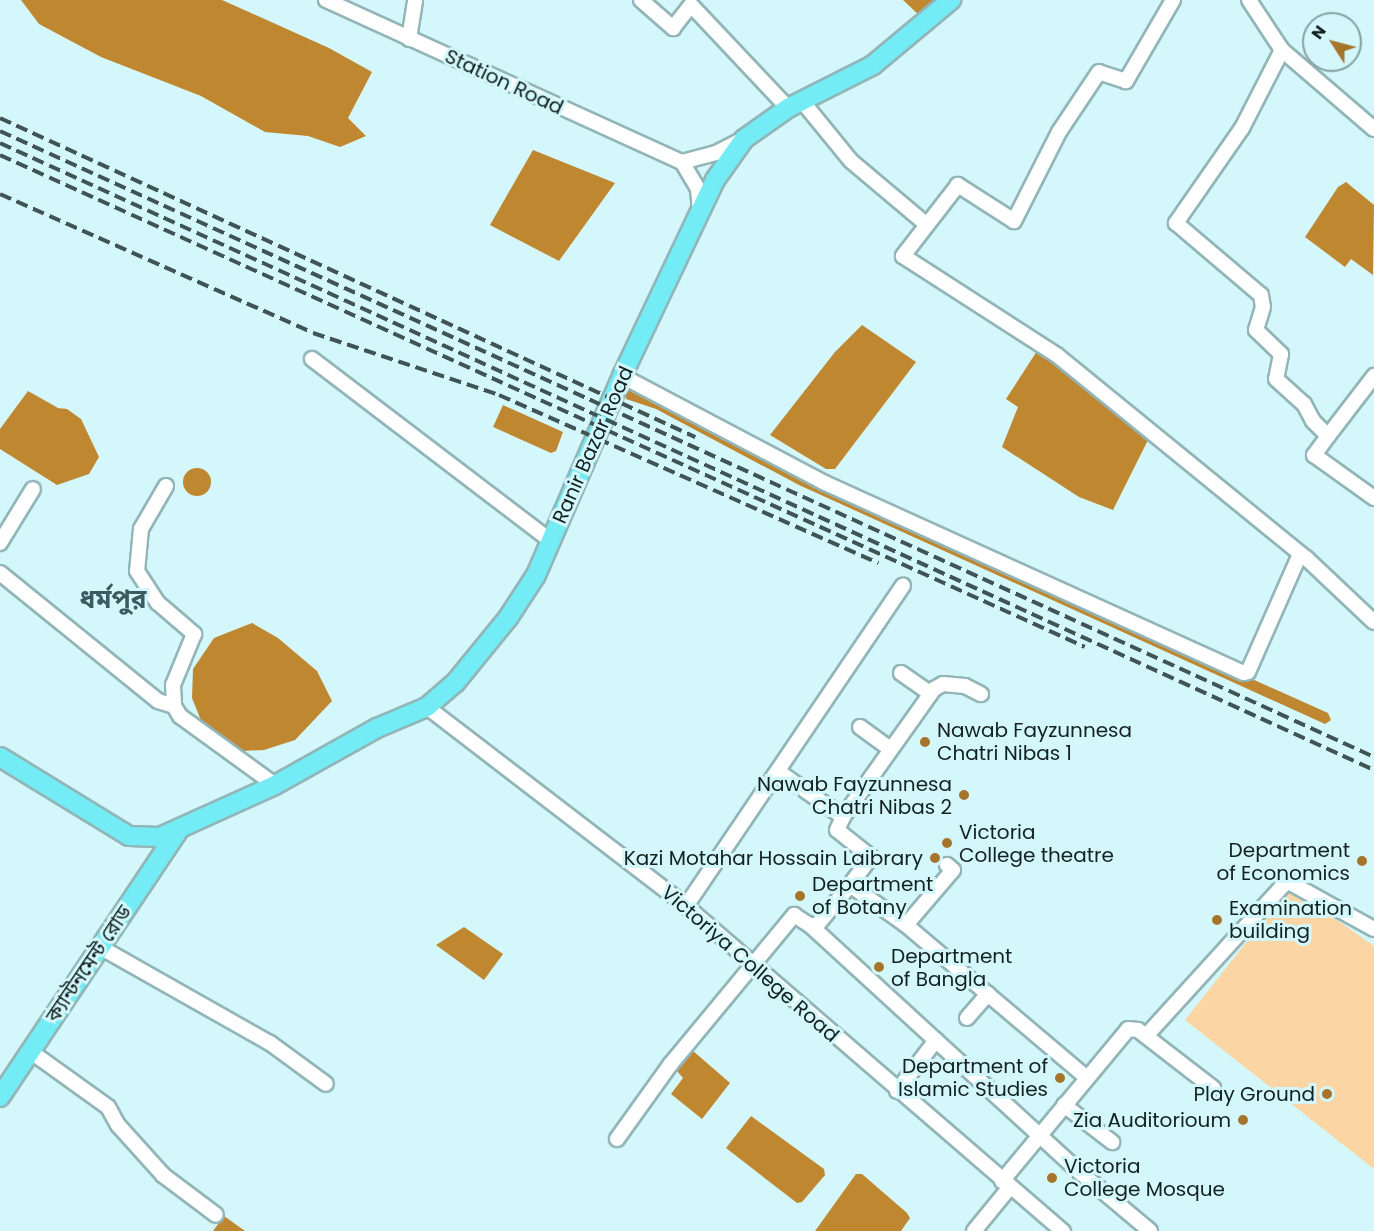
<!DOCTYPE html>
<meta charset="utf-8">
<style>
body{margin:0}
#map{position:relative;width:1374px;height:1231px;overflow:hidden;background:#d3f7fa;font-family:Poppins,"Noto Sans Bengali",sans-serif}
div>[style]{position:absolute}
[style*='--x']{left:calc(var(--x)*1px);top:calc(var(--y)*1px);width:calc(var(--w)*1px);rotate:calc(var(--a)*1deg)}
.green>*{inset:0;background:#fbd5a4}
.water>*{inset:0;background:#c08731}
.round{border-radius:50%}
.roads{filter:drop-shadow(2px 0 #92b5b8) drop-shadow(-2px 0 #92b5b8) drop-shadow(0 2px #92b5b8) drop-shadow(0 -2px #92b5b8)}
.minor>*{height:14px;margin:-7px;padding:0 7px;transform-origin:7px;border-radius:7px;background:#fff}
.major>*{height:18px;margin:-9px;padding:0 9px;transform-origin:9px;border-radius:9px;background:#73ecf5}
.rail>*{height:4px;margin-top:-2px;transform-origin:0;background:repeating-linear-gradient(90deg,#405455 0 12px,transparent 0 18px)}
.dots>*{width:16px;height:16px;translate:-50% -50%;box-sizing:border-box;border:3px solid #d3f7fa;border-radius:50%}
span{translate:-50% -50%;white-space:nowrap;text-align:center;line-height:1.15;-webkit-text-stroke:6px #d3f7fa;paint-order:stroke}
.street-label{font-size:20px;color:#132122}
.poi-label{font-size:20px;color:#132122}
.left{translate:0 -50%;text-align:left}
.right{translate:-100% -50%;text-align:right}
.district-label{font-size:26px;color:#3b5b5e;font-weight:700}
.north{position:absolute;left:1302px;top:12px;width:60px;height:60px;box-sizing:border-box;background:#d3f7fa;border:2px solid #86a1a4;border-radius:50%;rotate:306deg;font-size:16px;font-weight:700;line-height:24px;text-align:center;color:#132122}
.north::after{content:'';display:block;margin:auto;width:21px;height:27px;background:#a6752b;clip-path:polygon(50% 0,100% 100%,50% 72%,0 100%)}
</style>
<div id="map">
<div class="green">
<i style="clip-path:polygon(1290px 887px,1374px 946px,1374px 1169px,1185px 1020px)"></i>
</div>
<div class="water">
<i style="clip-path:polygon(21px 0,222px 0,329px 48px,372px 72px,348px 118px,366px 136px,340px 147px,308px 136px,265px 132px,201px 96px,101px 57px,39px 24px)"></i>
<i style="clip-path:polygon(903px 0,945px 0,921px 17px)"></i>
<i style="clip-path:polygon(533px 150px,615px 183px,559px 261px,490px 225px)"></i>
<i style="clip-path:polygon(1346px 182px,1374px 205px,1373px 275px,1351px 259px,1345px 267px,1305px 237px,1338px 187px)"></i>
<i style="clip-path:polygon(862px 325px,916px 362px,835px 469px,826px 469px,770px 435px,835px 352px)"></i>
<i style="clip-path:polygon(1037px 351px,1044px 351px,1151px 434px,1113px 510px,1079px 497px,1002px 447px,1018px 407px,1006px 399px)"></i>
<i style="clip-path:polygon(626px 389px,768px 462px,1328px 713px,1331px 720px,1325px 724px,799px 485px,656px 409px,626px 399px)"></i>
<i style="clip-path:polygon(28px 391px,58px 408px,67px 409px,81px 419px,99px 457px,89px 474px,57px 485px,0 449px,0 429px)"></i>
<i style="clip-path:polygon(503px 405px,563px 432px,556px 451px,551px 453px,493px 427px)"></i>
<i class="round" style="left:183px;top:468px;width:28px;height:28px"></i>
<i style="clip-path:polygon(252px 623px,278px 638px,317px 671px,332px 701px,295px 740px,264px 750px,242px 751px,202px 723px,192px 698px,193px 669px,214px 638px)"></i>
<i style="clip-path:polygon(464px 927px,503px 954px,484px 980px,436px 945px)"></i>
<i style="clip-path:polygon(692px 1050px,730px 1083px,702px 1119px,671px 1094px,683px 1078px,676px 1070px,677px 1066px)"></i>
<i style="clip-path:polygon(751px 1116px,824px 1169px,825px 1175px,802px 1202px,797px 1203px,726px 1148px)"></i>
<i style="clip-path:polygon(856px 1174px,862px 1174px,907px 1213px,910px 1218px,901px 1231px,815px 1231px)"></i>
<i style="clip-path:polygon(224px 1216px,245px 1231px,213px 1231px)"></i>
</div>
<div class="roads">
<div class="minor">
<i style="--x:326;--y:0;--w:391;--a:24.5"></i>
<i style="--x:682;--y:162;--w:31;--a:59"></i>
<i style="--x:698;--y:189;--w:22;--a:85"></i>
<i style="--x:641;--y:0;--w:43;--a:41.2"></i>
<i style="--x:673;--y:28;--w:29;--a:-52"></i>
<i style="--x:691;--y:5;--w:141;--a:46.7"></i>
<i style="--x:1173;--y:0;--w:94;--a:120.1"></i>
<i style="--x:1126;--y:81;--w:28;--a:-162"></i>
<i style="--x:1099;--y:72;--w:72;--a:123.7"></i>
<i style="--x:1059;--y:132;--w:100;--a:116.8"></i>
<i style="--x:1014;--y:221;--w:67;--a:-147.3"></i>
<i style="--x:958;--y:185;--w:90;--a:127.8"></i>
<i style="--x:903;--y:256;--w:184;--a:32.8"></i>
<i style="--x:1058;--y:356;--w:320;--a:39.2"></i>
<i style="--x:1306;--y:558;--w:93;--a:43.3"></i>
<i style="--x:1249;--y:0;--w:60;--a:56.6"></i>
<i style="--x:1282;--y:50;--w:121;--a:40.7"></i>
<i style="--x:409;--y:39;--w:39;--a:-81"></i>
<i style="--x:1282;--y:50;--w:88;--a:117.1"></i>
<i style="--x:1242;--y:128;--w:116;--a:124.8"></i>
<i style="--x:1176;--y:223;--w:111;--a:40.3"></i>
<i style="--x:1261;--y:295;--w:12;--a:81"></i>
<i style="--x:1263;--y:307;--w:24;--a:107"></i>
<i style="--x:1256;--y:330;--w:35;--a:44"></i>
<i style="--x:1281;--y:354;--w:25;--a:101"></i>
<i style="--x:1276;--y:379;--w:38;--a:42"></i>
<i style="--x:1304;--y:404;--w:19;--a:62"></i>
<i style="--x:1313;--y:421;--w:21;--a:45"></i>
<i style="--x:1328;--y:436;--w:24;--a:126"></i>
<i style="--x:1314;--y:455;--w:74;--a:35.6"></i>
<i style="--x:802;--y:101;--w:77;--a:50.8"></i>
<i style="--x:851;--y:161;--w:99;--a:40.1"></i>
<i style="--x:682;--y:162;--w:35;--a:-15"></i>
<i style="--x:716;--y:153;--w:28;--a:-27"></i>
<i style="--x:312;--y:359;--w:300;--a:37.3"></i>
<i style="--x:622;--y:376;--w:229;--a:27.8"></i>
<i style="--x:825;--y:483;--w:460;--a:24.4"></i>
<i style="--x:1244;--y:673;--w:4;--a:-14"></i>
<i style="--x:1248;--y:672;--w:129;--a:-66.2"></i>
<i style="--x:1328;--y:436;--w:76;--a:-52.5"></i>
<i style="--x:166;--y:486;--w:50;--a:120.2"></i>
<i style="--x:141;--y:529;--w:42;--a:95.4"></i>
<i style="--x:137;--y:571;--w:38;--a:57"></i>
<i style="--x:158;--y:603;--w:48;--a:40.7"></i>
<i style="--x:194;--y:634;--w:55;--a:112.4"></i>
<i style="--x:173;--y:685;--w:21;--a:87"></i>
<i style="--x:174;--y:706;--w:12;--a:59"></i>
<i style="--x:180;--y:716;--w:117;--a:36"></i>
<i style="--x:0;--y:543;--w:63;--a:-58.6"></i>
<i style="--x:0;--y:573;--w:203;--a:39"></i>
<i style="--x:158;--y:701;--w:17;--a:17"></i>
<i style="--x:901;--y:673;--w:35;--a:35"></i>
<i style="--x:427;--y:707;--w:327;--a:37.5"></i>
<i style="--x:686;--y:906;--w:498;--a:40.8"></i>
<i style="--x:860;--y:727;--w:37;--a:36"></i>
<i style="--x:779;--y:772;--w:78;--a:35.1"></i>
<i style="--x:850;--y:885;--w:35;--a:-53"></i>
<i style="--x:871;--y:857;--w:43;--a:-141.5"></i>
<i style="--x:837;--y:830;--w:14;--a:-65"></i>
<i style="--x:843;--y:817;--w:157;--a:-54.6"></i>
<i style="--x:934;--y:689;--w:10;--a:-29"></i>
<i style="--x:943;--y:684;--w:22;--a:5"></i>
<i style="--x:965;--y:686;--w:18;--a:27"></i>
<i style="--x:686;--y:906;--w:387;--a:-55.9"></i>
<i style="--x:906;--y:925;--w:72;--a:-49.5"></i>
<i style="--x:953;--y:870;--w:8;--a:-140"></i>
<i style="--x:811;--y:926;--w:366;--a:42.5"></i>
<i style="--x:1081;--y:1173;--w:90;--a:40"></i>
<i style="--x:100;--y:947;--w:195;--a:29.5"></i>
<i style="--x:270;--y:1043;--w:69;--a:36.2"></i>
<i style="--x:967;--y:1018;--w:32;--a:-49"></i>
<i style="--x:1146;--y:1036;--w:210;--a:-47.7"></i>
<i style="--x:1287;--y:881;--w:99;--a:28.9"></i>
<i style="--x:30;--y:1051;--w:96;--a:35.7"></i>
<i style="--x:108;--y:1107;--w:21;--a:61"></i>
<i style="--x:118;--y:1125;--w:67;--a:48"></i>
<i style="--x:163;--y:1175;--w:66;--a:37"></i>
<i style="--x:897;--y:1091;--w:64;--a:-52.6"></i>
<i style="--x:1064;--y:1105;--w:61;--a:37.6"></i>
<i style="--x:617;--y:1139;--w:91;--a:-54.4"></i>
<i style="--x:670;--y:1065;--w:195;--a:-50.4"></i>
<i style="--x:794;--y:915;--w:20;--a:33"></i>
<i style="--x:811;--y:926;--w:7;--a:-16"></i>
<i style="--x:818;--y:924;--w:50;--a:-50.6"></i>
<i style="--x:850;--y:885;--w:69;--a:35.5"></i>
<i style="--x:906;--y:925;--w:237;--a:40.2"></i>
<i style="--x:1002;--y:1181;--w:197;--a:-50.3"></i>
<i style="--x:1128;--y:1029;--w:10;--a:6"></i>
<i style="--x:1138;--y:1030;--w:95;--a:37.7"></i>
<i style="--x:974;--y:1231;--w:57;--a:-50.7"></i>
</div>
<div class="major">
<i style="--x:0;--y:757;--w:151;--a:31.5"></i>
<i style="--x:129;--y:836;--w:31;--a:2"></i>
<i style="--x:160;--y:837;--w:126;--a:-24.3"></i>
<i style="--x:275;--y:785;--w:117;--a:-29.2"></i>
<i style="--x:377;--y:728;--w:54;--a:-22.8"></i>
<i style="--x:427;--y:707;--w:37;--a:-41"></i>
<i style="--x:455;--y:683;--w:84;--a:-50.8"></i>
<i style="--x:508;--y:618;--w:51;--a:-56.9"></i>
<i style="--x:536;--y:575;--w:217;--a:-66.6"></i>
<i style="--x:622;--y:376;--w:217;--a:-64.6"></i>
<i style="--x:715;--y:180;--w:50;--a:-54.7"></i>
<i style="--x:744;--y:139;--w:54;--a:-35.2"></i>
<i style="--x:788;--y:108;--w:95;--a:-26.8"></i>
<i style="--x:873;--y:65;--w:102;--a:-39.8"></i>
<i style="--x:0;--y:1097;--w:320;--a:-56.2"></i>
</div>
</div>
<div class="rail">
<i style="--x:0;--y:118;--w:765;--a:24.65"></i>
<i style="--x:0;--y:131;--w:1510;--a:24.49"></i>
<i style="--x:0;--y:143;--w:1510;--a:24.53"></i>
<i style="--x:0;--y:155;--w:1191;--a:24.39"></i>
<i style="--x:0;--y:194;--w:342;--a:23.9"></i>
<i style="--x:313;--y:333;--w:196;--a:18.4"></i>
<i style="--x:499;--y:395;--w:415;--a:23.9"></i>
</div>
<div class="dots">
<i style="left:925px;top:742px;background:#a6752b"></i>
<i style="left:964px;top:795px;background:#a6752b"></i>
<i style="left:947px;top:843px;background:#a6752b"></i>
<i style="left:935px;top:858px;background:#a6752b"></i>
<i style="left:1362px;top:861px;background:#a6752b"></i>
<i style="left:800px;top:896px;background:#a6752b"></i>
<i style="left:1217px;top:920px;background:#a6752b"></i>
<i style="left:879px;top:967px;background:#a6752b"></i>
<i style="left:1060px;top:1078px;background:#a6752b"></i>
<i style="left:1327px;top:1094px;background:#a6752b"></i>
<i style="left:1243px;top:1120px;background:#a6752b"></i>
<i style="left:1052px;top:1178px;background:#a6752b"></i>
</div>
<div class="street-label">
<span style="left:504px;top:82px;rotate:25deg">Station Road</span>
<span style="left:593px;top:445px;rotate:-66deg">Ranir Bazar Road</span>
<span style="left:89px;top:964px;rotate:-56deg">ক্যান্টনমেন্ট রোড</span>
<span style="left:750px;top:964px;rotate:41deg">Victoriya College Road</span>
</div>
<div class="poi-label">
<span class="left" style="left:937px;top:742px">Nawab Fayzunnesa<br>Chatri Nibas 1</span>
<span class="right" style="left:952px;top:796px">Nawab Fayzunnesa<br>Chatri Nibas 2</span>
<span class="left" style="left:959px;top:844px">Victoria<br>College theatre</span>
<span class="right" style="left:1350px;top:862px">Department<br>of Economics</span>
<span class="right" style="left:923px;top:858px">Kazi Motahar Hossain Laibrary</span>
<span class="left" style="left:812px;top:896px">Department<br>of Botany</span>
<span class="left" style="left:1229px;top:920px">Examination<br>building</span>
<span class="left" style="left:891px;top:968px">Department<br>of Bangla</span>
<span class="right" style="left:1048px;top:1078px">Department of<br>Islamic Studies</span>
<span class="right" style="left:1315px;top:1094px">Play Ground</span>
<span class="right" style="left:1231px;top:1120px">Zia Auditorioum</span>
<span class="left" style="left:1064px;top:1178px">Victoria<br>College Mosque</span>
</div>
<div class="district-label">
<span style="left:113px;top:600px">ধর্মপুর</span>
</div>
<div class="north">N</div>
</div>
